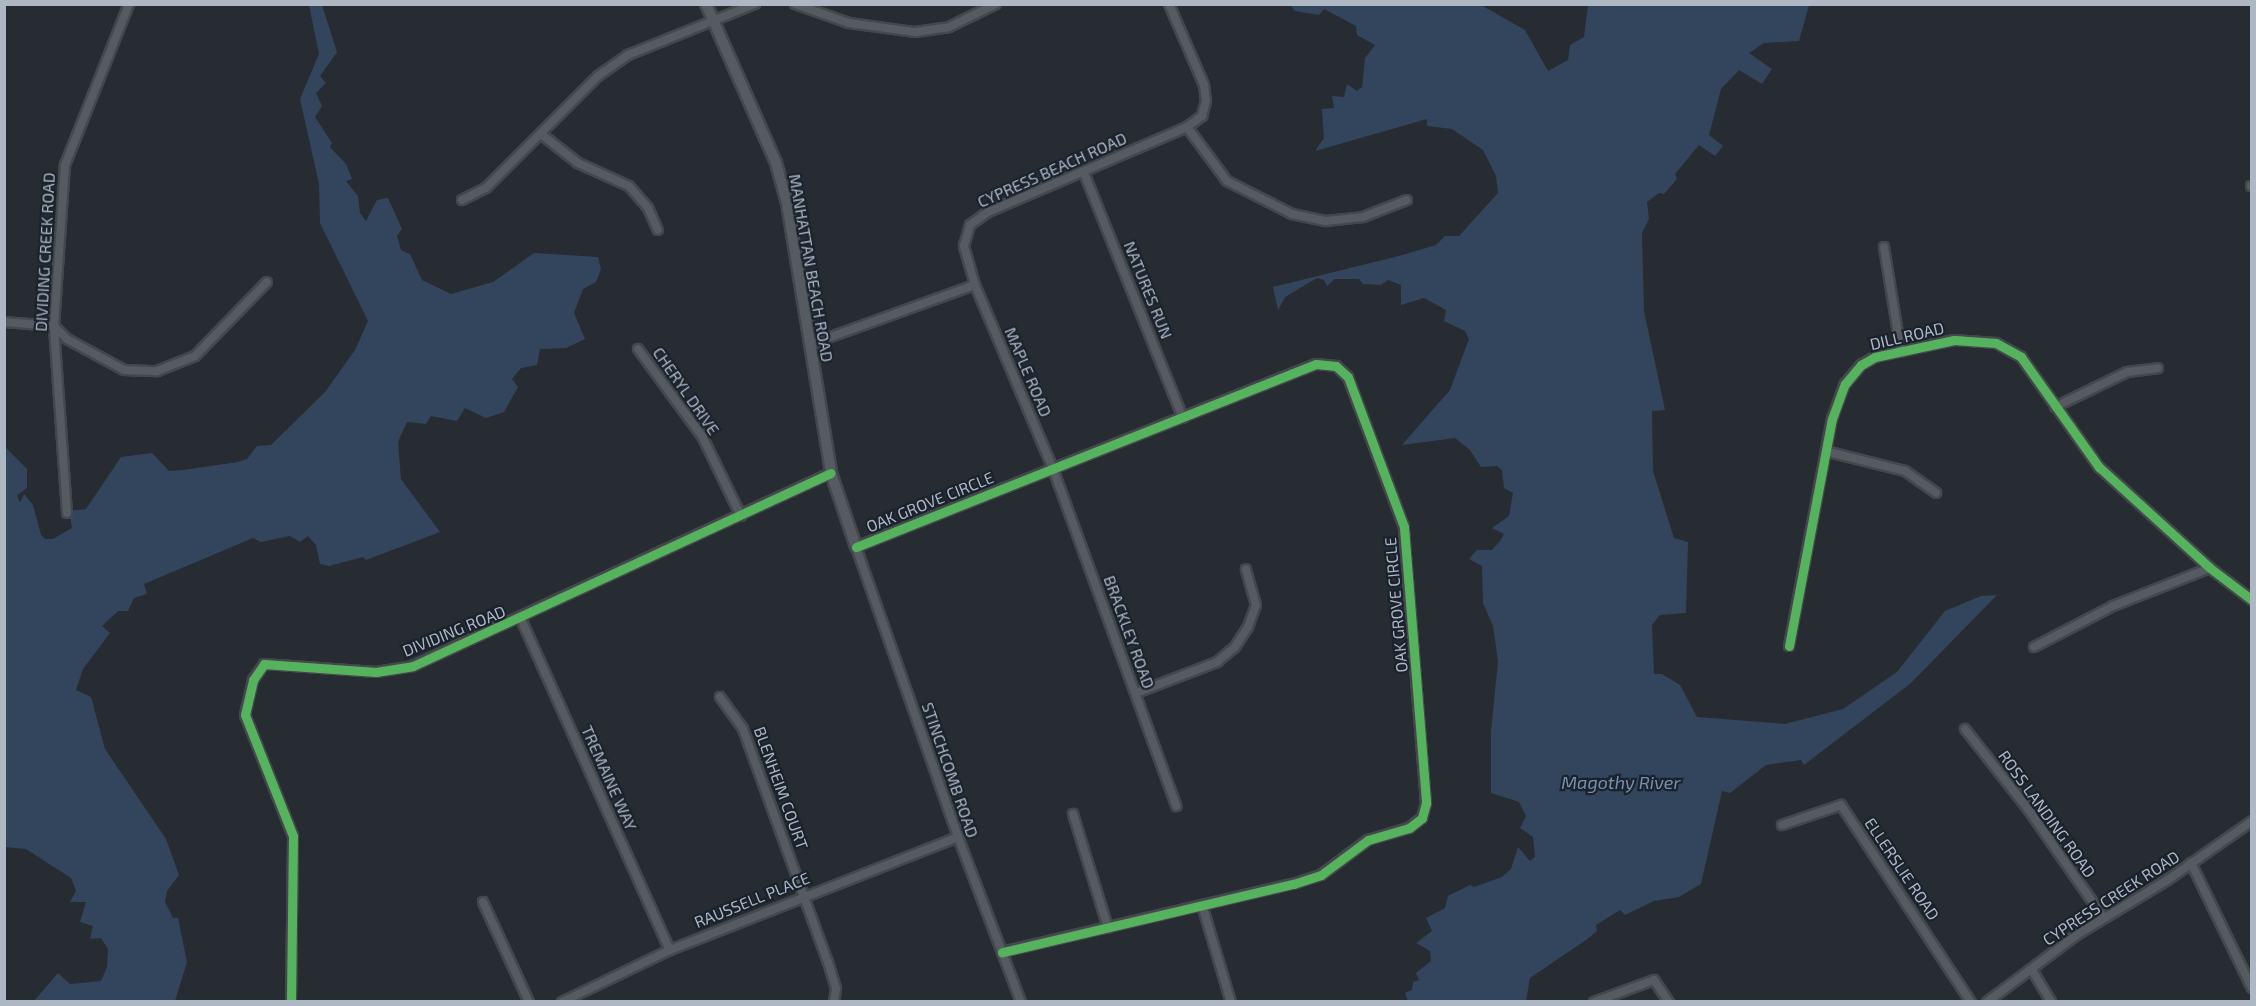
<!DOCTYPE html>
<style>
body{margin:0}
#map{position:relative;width:2256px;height:1006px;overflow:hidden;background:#262c32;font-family:"Exo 2",sans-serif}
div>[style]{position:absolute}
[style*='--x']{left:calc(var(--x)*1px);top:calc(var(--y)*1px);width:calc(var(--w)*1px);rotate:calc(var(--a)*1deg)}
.water>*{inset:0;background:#33455c}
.roads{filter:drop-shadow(2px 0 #44484d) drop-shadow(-2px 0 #44484d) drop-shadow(0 2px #44484d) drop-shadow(0 -2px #44484d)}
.minor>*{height:8px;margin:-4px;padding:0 4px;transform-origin:4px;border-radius:4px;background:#565a61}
.tertiary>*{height:10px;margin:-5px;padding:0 5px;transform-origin:5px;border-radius:5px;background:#565a61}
.cycleway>*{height:9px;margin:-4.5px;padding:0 4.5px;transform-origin:4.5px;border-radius:4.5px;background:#56b35d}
span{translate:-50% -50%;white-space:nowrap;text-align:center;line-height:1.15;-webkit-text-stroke:4.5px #1a222d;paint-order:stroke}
.street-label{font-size:16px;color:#aeb8c5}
.water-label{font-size:18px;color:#7690ae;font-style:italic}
.frame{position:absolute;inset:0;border:6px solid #aeb8c5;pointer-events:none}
</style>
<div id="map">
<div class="water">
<i style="clip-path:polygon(309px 5px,322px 5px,337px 52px,320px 76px,326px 83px,316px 93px,322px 106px,315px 117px,332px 143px,330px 147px,346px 164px,352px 179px,346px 181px,358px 196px,360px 213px,366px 221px,377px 200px,388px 198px,402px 229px,397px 236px,401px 250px,410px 254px,422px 280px,451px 294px,493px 282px,534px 253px,598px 257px,601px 269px,596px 282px,583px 289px,574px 313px,585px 339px,566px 348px,540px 349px,537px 365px,521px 368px,512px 379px,518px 387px,504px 412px,486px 418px,465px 408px,457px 421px,431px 416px,426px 424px,407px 422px,398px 442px,401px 479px,440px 532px,366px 560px,363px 557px,329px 566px,320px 564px,316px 545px,308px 536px,300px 542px,290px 536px,261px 542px,253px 538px,144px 584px,147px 594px,134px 598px,128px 611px,118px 611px,102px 626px,110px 633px,83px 669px,76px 690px,91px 697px,105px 749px,166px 839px,179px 875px,167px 891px,165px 902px,173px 918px,178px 918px,187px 962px,175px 1001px,34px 1001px,58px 973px,70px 984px,101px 981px,107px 967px,108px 949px,101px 938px,90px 939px,93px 926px,80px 922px,86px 902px,70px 902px,76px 891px,71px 878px,26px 849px,5px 847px,4px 446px,27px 469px,27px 488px,17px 495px,20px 503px,24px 494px,33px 505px,41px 535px,45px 539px,53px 539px,72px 528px,69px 511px,86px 509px,121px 457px,152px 453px,169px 471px,183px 470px,238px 462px,247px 459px,257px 446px,271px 445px,325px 392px,355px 350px,368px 321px,320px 223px,319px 184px,300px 99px,319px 54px)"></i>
<i style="clip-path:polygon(1290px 5px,1481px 5px,1525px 30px,1548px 71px,1568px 60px,1570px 45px,1584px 37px,1588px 5px,1809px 5px,1799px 41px,1764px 43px,1749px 53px,1772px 69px,1762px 84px,1739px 70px,1721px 89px,1709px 135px,1723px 146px,1715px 156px,1699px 145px,1675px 174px,1677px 179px,1664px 194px,1659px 193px,1647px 202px,1649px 219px,1642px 233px,1644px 311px,1665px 410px,1652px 411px,1653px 471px,1674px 538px,1688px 542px,1686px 613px,1660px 615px,1652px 625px,1654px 674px,1662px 674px,1680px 685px,1697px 717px,1785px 724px,1843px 709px,1897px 672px,1945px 611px,1981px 596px,1997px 595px,1911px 683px,1804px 765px,1801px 760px,1766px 765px,1730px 793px,1722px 791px,1701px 884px,1679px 897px,1654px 901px,1625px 915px,1620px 910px,1596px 925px,1597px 931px,1586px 940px,1530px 978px,1526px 1001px,1408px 1001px,1405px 993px,1412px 990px,1413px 982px,1419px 980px,1416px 973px,1431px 961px,1430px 951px,1416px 943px,1432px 931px,1426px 918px,1445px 908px,1448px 896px,1470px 885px,1474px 887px,1502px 877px,1511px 869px,1518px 847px,1530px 861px,1535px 857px,1533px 837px,1520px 828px,1526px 816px,1519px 802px,1491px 793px,1491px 731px,1498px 661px,1493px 626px,1483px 603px,1482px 566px,1469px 559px,1477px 550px,1492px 550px,1500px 541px,1504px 534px,1492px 528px,1509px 516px,1513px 493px,1504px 488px,1502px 470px,1497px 466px,1481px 467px,1470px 450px,1455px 438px,1402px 445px,1450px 390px,1469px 339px,1465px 331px,1444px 321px,1446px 310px,1424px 298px,1401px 305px,1401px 285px,1388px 280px,1381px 285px,1363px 284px,1359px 279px,1335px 279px,1327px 286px,1324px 280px,1317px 278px,1285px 297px,1278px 310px,1273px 287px,1399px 256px,1436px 245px,1445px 236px,1459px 236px,1498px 193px,1496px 176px,1483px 150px,1452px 129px,1427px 126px,1427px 119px,1315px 151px,1324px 138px,1322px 109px,1334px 108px,1332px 96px,1344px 97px,1347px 84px,1357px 91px,1362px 87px,1365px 58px,1375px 45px,1357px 35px,1356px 26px,1324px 9px,1319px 15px,1295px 11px)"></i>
</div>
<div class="roads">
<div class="minor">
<i style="--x:795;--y:4;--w:57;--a:19.4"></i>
<i style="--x:849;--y:23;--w:67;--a:7.8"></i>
<i style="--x:915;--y:32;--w:34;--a:-8"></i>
<i style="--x:949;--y:27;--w:52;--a:-26.1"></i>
<i style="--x:1187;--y:127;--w:67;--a:53.5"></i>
<i style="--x:1227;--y:181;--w:73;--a:26.9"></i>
<i style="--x:1292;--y:214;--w:35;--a:12"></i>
<i style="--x:1326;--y:221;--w:37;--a:-6"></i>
<i style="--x:1363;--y:217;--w:47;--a:-21.1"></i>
<i style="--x:541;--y:134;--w:47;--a:38.1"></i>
<i style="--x:578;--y:163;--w:56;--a:24.3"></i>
<i style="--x:629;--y:186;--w:29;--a:49"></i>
<i style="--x:648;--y:208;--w:24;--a:66"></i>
<i style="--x:1084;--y:173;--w:264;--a:68"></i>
<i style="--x:2251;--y:186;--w:1;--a:0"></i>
<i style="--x:462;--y:200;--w:27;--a:-27"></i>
<i style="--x:486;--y:188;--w:158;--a:-45"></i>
<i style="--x:598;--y:76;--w:37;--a:-35"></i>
<i style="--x:628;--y:55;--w:137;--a:-21.9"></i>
<i style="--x:1884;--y:247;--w:106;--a:80.8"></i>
<i style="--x:975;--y:285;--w:200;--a:67"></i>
<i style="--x:1053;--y:469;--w:359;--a:69.9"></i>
<i style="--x:4;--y:322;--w:50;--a:4.6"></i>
<i style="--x:54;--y:326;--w:18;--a:45"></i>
<i style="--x:67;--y:339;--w:65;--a:28.5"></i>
<i style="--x:124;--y:370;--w:33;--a:2"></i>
<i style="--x:157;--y:371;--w:41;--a:-21.5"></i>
<i style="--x:195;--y:356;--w:103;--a:-45.8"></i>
<i style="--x:811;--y:344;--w:174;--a:-19.8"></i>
<i style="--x:975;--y:285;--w:41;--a:-105.8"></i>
<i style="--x:964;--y:246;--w:22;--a:-74"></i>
<i style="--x:970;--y:225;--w:22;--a:-36"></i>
<i style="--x:988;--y:212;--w:216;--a:-23.1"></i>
<i style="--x:1187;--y:127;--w:19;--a:-36"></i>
<i style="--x:1202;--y:116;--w:16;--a:-75"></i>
<i style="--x:1206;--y:101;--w:16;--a:-97"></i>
<i style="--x:1204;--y:85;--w:88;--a:-113.4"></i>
<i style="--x:638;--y:349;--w:108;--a:53.7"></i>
<i style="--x:702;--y:436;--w:89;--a:64"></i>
<i style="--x:2055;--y:407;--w:80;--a:-25.9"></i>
<i style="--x:2127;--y:372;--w:31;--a:-7"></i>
<i style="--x:1829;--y:452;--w:78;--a:14"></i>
<i style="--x:1905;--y:471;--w:38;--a:35"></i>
<i style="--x:67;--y:513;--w:187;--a:-94"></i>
<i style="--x:54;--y:326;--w:161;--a:-86.1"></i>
<i style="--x:65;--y:165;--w:173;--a:-68.3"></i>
<i style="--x:521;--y:619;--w:363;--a:65.8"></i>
<i style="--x:1789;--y:646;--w:231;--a:-79.3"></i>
<i style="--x:1832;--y:419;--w:37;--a:-70"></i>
<i style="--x:1845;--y:384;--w:25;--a:-50"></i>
<i style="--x:1861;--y:365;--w:16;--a:-30"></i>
<i style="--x:1875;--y:357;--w:81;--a:-12.1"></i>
<i style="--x:1954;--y:340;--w:42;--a:4.1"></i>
<i style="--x:1996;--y:343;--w:29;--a:29"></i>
<i style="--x:2021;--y:357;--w:135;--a:54.7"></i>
<i style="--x:2099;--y:467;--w:150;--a:42.3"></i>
<i style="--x:2210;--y:568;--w:53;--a:37.3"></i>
<i style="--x:2034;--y:647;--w:89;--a:-27.4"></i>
<i style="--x:2113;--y:606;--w:104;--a:-21.4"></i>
<i style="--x:1136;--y:693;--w:87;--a:-20.9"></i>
<i style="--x:1217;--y:662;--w:23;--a:-40"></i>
<i style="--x:1235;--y:647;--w:24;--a:-57"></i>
<i style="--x:1248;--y:627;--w:23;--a:-70"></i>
<i style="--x:1256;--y:605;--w:37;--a:-106"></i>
<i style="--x:720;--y:697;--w:39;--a:54"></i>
<i style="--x:743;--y:729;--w:248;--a:70"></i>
<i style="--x:828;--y:962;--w:28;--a:73"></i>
<i style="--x:836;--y:989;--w:13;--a:99"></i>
<i style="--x:1965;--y:729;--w:102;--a:51.8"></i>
<i style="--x:2028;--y:809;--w:131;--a:55.2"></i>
<i style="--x:1073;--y:814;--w:119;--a:72.9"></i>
<i style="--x:1782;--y:825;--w:62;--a:-18.7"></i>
<i style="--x:1841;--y:805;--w:236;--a:56.6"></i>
<i style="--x:2191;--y:863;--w:139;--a:64"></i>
<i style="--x:483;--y:902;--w:110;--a:65.3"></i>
<i style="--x:1202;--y:905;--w:101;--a:73.4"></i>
<i style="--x:1002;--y:952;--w:299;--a:-13.2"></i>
<i style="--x:1293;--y:884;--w:29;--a:-18"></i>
<i style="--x:1321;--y:875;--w:59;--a:-36.7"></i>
<i style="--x:1368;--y:840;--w:43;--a:-16.3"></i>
<i style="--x:1409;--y:828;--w:16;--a:-38"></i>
<i style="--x:1422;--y:818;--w:16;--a:-75"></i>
<i style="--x:1426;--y:803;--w:277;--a:-94.6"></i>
<i style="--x:1404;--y:527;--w:160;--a:-110.5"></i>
<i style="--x:1348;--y:377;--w:16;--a:-137"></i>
<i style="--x:1336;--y:366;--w:20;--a:-174"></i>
<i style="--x:1316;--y:364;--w:495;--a:158.3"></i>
<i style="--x:856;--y:547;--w:307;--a:70.6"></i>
<i style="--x:958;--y:837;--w:123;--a:69.1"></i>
<i style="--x:1002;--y:952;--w:53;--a:69.2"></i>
<i style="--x:2032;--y:970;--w:37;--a:59"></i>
<i style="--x:291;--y:1002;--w:166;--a:-89.3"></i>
<i style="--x:293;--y:836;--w:130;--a:-111.6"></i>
<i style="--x:245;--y:715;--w:36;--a:-77"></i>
<i style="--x:253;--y:680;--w:19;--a:-55"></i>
<i style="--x:264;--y:664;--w:112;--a:4.1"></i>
<i style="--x:376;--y:672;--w:37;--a:-9"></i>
<i style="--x:413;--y:666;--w:460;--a:-24.8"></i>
<i style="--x:562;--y:1002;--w:120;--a:-25.7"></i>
<i style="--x:670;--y:950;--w:309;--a:-21.4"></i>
<i style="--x:1594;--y:1002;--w:64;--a:-20.1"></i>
<i style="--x:1654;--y:980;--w:27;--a:56"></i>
<i style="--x:1987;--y:1002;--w:114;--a:-36.8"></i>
<i style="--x:2078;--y:934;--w:106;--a:-31.1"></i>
<i style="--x:2169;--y:879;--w:101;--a:-34.9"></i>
</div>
<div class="tertiary">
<i style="--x:706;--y:4;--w:174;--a:66.2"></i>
<i style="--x:776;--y:163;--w:41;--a:74.6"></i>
<i style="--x:787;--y:203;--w:274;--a:80.7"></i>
<i style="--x:831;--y:473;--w:78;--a:71.3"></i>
</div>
</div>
<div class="cycleway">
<i style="--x:856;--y:547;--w:495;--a:-21.7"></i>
<i style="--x:1316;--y:364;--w:20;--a:6"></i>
<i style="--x:1336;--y:366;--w:16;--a:43"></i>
<i style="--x:1348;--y:377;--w:160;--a:69.5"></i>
<i style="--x:1404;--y:527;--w:277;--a:85.4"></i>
<i style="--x:1426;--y:803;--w:16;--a:105"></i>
<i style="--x:1422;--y:818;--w:16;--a:142"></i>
<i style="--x:1409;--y:828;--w:43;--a:163.7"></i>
<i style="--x:1368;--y:840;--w:59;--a:143.3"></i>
<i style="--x:1321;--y:875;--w:29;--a:162"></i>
<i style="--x:1293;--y:884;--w:299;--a:166.8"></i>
<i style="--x:1789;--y:646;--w:231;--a:-79.3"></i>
<i style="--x:1832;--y:419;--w:37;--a:-70"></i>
<i style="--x:1845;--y:384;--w:25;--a:-50"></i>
<i style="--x:1861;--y:365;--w:16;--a:-30"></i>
<i style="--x:1875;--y:357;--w:81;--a:-12.1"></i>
<i style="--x:1954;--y:340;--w:42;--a:4.1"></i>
<i style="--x:1996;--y:343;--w:29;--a:29"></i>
<i style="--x:2021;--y:357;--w:135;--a:54.7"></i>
<i style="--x:2099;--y:467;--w:150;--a:42.3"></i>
<i style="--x:2210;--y:568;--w:53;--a:37.3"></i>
<i style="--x:291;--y:1002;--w:166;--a:-89.3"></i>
<i style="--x:293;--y:836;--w:130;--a:-111.6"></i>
<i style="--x:245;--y:715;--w:36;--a:-77"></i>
<i style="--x:253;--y:680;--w:19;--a:-55"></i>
<i style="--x:264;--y:664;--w:112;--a:4.1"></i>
<i style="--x:376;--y:672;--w:37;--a:-9"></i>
<i style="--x:413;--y:666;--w:460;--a:-24.8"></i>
</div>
<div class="street-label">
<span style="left:1052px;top:170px;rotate:-24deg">CYPRESS BEACH ROAD</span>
<span style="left:45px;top:252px;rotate:-87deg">DIVIDING CREEK ROAD</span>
<span style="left:811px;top:268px;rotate:80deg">MANHATTAN BEACH ROAD</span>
<span style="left:1148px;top:290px;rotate:68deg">NATURES RUN</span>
<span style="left:1907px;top:336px;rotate:-13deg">DILL ROAD</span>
<span style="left:1028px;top:372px;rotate:67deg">MAPLE ROAD</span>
<span style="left:686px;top:391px;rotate:55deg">CHERYL DRIVE</span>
<span style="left:930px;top:502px;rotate:-22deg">OAK GROVE CIRCLE</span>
<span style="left:1396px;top:605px;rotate:-95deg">OAK GROVE CIRCLE</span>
<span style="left:454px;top:631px;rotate:-22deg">DIVIDING ROAD</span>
<span style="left:1129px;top:632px;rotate:70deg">BRACKLEY ROAD</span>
<span style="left:950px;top:770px;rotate:71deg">STINCHCOMB ROAD</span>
<span style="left:609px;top:778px;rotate:66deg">TREMAINE WAY</span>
<span style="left:781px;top:788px;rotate:70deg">BLENHEIM COURT</span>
<span style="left:2047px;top:814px;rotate:54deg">ROSS LANDING ROAD</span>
<span style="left:1902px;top:869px;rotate:56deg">ELLERSLIE ROAD</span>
<span style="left:2111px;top:898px;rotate:-33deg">CYPRESS CREEK ROAD</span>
<span style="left:752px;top:900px;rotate:-22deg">RAUSSELL PLACE</span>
</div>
<div class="water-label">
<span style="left:1621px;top:782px">Magothy River</span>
</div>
<div class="frame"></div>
</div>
